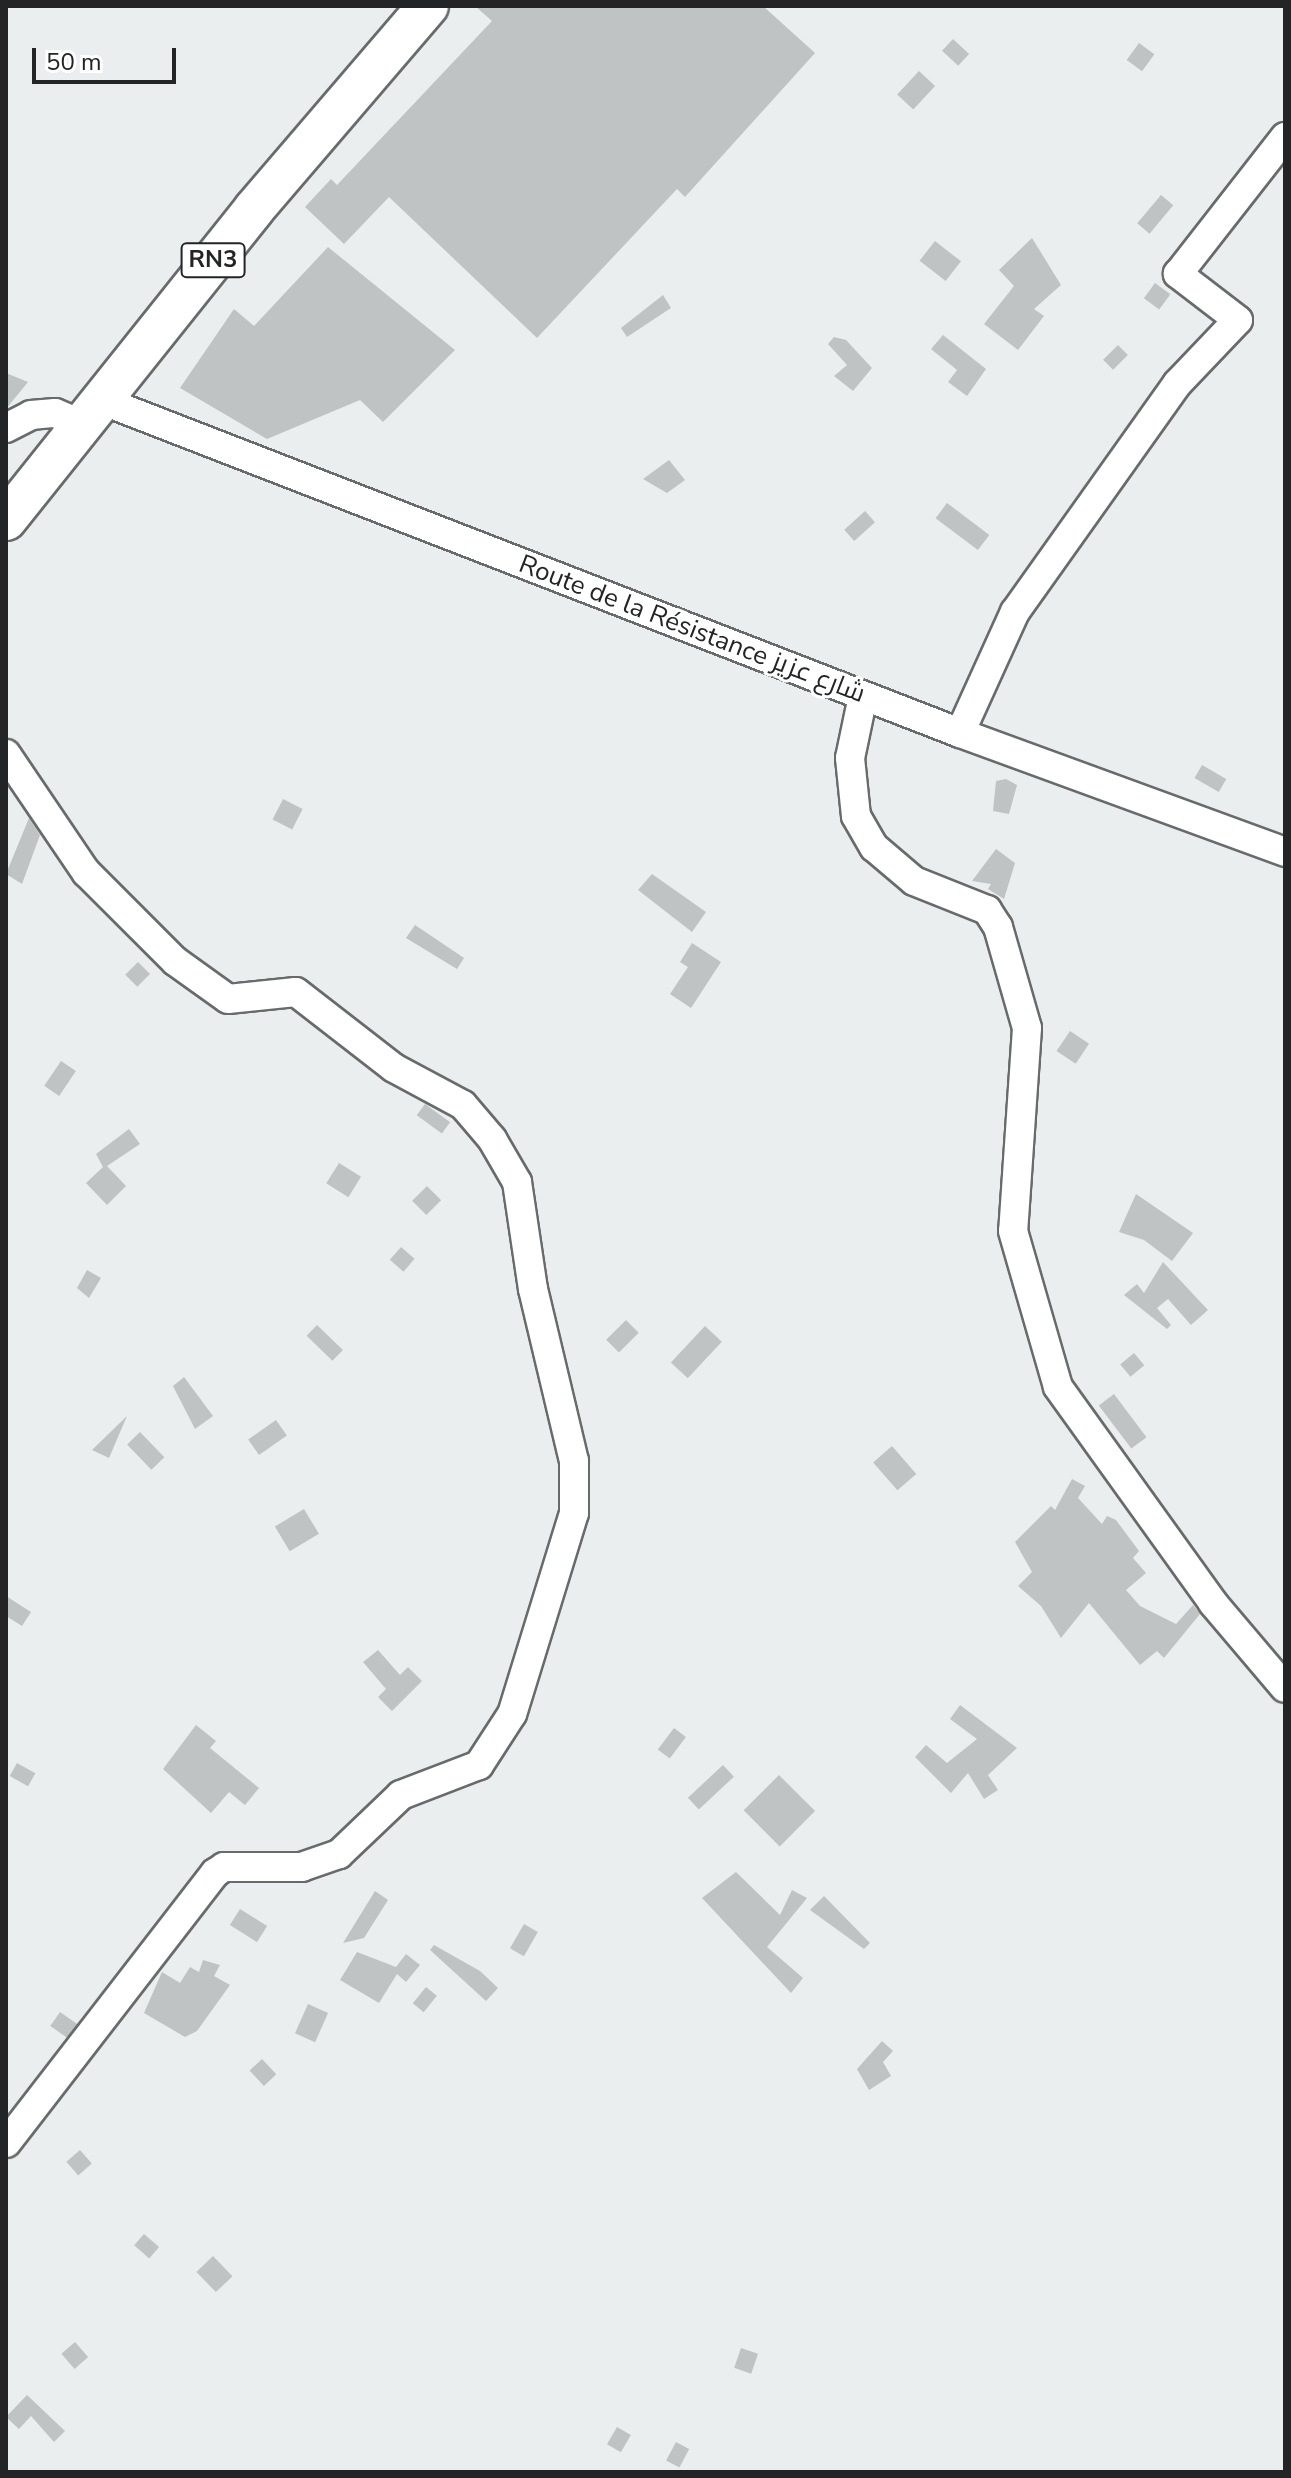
<!DOCTYPE html>
<meta charset="utf-8">
<style>
body{margin:0}
#map{position:relative;width:1291px;height:2478px;overflow:hidden;background:#eaeeef;font-family:"Nunito Sans",Cairo,sans-serif}
div>[style]{position:absolute}
[style*='--x']{left:calc(var(--x)*1px);top:calc(var(--y)*1px);width:calc(var(--w)*1px);rotate:calc(var(--a)*1deg)}
.building>*{inset:0;background:#bfc3c4;transform-origin:0 0}
.roads{filter:drop-shadow(2px 0 #686b6b) drop-shadow(-2px 0 #686b6b) drop-shadow(0 2px #686b6b) drop-shadow(0 -2px #686b6b)}
.minor>*{height:28px;margin:-14px;padding:0 14px;transform-origin:14px;border-radius:14px;background:#fff}
.highway>*{height:40px;margin:-20px;padding:0 20px;transform-origin:20px;border-radius:20px;background:#fff}
span{translate:-50% -50%;white-space:nowrap;text-align:center;line-height:1.15;-webkit-text-stroke:6px #fff;paint-order:stroke}
.shield-label span{padding:2px 6px;background:#fff;border:2px solid;border-radius:6px;-webkit-text-stroke-width:0}
.shield-label{font-size:24px;color:#232425;font-weight:700}
.street-label{font-size:26px;color:#232425}
.frame{position:absolute;inset:0;border:8px solid #232425;pointer-events:none}
.scale{position:absolute;left:32px;top:48px;width:144px;height:36px;box-sizing:border-box;border:4px solid #232425;border-top:0;padding-left:10px;font-size:24px;line-height:28px;white-space:nowrap;color:#232425;-webkit-text-stroke:6px #fff;paint-order:stroke}
</style>
<div id="map">
<div class="building">
<i style="clip-path:polygon(475px 6px,763px 6px,815px 53px,685px 197px,677px 189px,537px 338px,389px 197px,344px 244px,305px 207px,331px 179px,337px 185px,492px 21px)"></i>
<i style="left:953px;top:39px;width:22px;height:16px;rotate:43deg"></i>
<i style="left:1139px;top:43px;width:19px;height:21px;rotate:36deg"></i>
<i style="left:919px;top:71px;width:22px;height:32px;rotate:43deg"></i>
<i style="left:1161px;top:195px;width:16px;height:37px;rotate:40deg"></i>
<i style="clip-path:polygon(1032px 238px,1061px 285px,1034px 309px,1044px 316px,1018px 350px,984px 324px,1014px 286px,999px 270px)"></i>
<i style="left:935px;top:241px;width:33px;height:25px;rotate:38deg"></i>
<i style="clip-path:polygon(328px 247px,455px 350px,383px 422px,360px 400px,267px 439px,180px 388px,234px 309px,254px 326px)"></i>
<i style="left:1155px;top:283px;width:19px;height:19px;rotate:36deg"></i>
<i style="clip-path:polygon(663px 295px,671px 308px,627px 337px,621px 328px)"></i>
<i style="clip-path:polygon(943px 335px,986px 369px,967px 396px,948px 382px,957px 370px,931px 349px)"></i>
<i style="clip-path:polygon(834px 337px,846px 340px,872px 368px,853px 391px,834px 376px,847px 365px,828px 344px)"></i>
<i style="left:1118px;top:345px;width:14px;height:21px;rotate:45deg"></i>
<i style="clip-path:polygon(6px 373px,28px 382px,6px 409px)"></i>
<i style="clip-path:polygon(669px 460px,685px 480px,667px 493px,643px 479px)"></i>
<i style="left:947px;top:503px;width:53px;height:19px;rotate:37deg"></i>
<i style="left:865px;top:511px;width:15px;height:28px;rotate:48deg"></i>
<i style="left:1202px;top:765px;width:28px;height:15px;rotate:30deg"></i>
<i style="clip-path:polygon(1006px 779px,1017px 785px,1009px 814px,993px 811px,996px 781px)"></i>
<i style="left:283px;top:799px;width:22px;height:23px;rotate:27deg"></i>
<i style="clip-path:polygon(29px 818px,40px 835px,22px 884px,6px 874px)"></i>
<i style="clip-path:polygon(996px 849px,1015px 863px,1004px 899px,988px 889px,991px 884px,972px 881px)"></i>
<i style="clip-path:polygon(652px 874px,706px 912px,692px 932px,638px 890px)"></i>
<i style="clip-path:polygon(415px 925px,464px 958px,457px 969px,406px 938px)"></i>
<i style="clip-path:polygon(692px 943px,721px 962px,691px 1008px,670px 994px,688px 967px,680px 962px)"></i>
<i style="left:138px;top:962px;width:17px;height:18px;rotate:45deg"></i>
<i style="left:1070px;top:1031px;width:23px;height:24px;rotate:34deg"></i>
<i style="left:61px;top:1061px;width:18px;height:30px;rotate:34deg"></i>
<i style="left:425px;top:1104px;width:31px;height:14px;rotate:36deg"></i>
<i style="clip-path:polygon(129px 1129px,140px 1144px,107px 1166px,126px 1186px,107px 1205px,86px 1183px,103px 1167px,96px 1154px)"></i>
<i style="left:339px;top:1163px;width:26px;height:24px;rotate:32deg"></i>
<i style="left:427px;top:1186px;width:20px;height:21px;rotate:45deg"></i>
<i style="clip-path:polygon(1136px 1194px,1193px 1233px,1172px 1261px,1144px 1240px,1119px 1232px)"></i>
<i style="left:401px;top:1247px;width:18px;height:17px;rotate:41deg"></i>
<i style="clip-path:polygon(1163px 1262px,1208px 1310px,1191px 1325px,1168px 1299px,1157px 1308px,1171px 1325px,1167px 1329px,1124px 1295px,1137px 1284px,1144px 1293px)"></i>
<i style="clip-path:polygon(87px 1270px,101px 1278px,89px 1298px,77px 1288px)"></i>
<i style="left:626px;top:1320px;width:18px;height:28px;rotate:45deg"></i>
<i style="left:317px;top:1325px;width:36px;height:15px;rotate:44deg"></i>
<i style="left:705px;top:1326px;width:23px;height:50px;rotate:43deg"></i>
<i style="left:1134px;top:1353px;width:16px;height:18px;rotate:50deg"></i>
<i style="clip-path:polygon(184px 1377px,213px 1416px,195px 1429px,173px 1386px)"></i>
<i style="left:1114px;top:1394px;width:54px;height:19px;rotate:53deg"></i>
<i style="clip-path:polygon(127px 1416px,109px 1458px,92px 1450px)"></i>
<i style="left:276px;top:1420px;width:19px;height:34px;rotate:55deg"></i>
<i style="left:140px;top:1432px;width:35px;height:18px;rotate:46deg"></i>
<i style="left:892px;top:1446px;width:37px;height:25px;rotate:49deg"></i>
<i style="clip-path:polygon(1072px 1479px,1085px 1486px,1078px 1498px,1102px 1524px,1107px 1516px,1116px 1520px,1139px 1551px,1133px 1558px,1146px 1573px,1126px 1590px,1140px 1606px,1176px 1624px,1193px 1605px,1200px 1614px,1164px 1658px,1157px 1651px,1140px 1665px,1089px 1603px,1061px 1638px,1041px 1606px,1018px 1586px,1032px 1572px,1015px 1542px,1051px 1506px,1055px 1510px)"></i>
<i style="left:304px;top:1509px;width:29px;height:34px;rotate:59deg"></i>
<i style="clip-path:polygon(6px 1596px,31px 1612px,22px 1626px,6px 1616px)"></i>
<i style="clip-path:polygon(378px 1650px,400px 1675px,408px 1667px,422px 1681px,392px 1711px,378px 1697px,386px 1689px,363px 1662px)"></i>
<i style="clip-path:polygon(960px 1705px,1017px 1748px,988px 1775px,998px 1790px,984px 1799px,968px 1773px,951px 1793px,915px 1757px,926px 1745px,947px 1763px,977px 1739px,950px 1719px)"></i>
<i style="clip-path:polygon(196px 1725px,216px 1741px,210px 1748px,259px 1788px,245px 1805px,229px 1792px,211px 1813px,163px 1769px)"></i>
<i style="left:674px;top:1728px;width:15px;height:27px;rotate:37deg"></i>
<i style="left:17px;top:1763px;width:21px;height:15px;rotate:29deg"></i>
<i style="left:723px;top:1765px;width:16px;height:48px;rotate:47deg"></i>
<i style="left:779px;top:1775px;width:51px;height:50px;rotate:45deg"></i>
<i style="clip-path:polygon(736px 1872px,780px 1915px,792px 1890px,807px 1898px,767px 1947px,803px 1978px,791px 1993px,702px 1898px)"></i>
<i style="clip-path:polygon(375px 1891px,388px 1900px,364px 1938px,343px 1943px)"></i>
<i style="clip-path:polygon(824px 1896px,870px 1943px,864px 1949px,810px 1910px)"></i>
<i style="left:240px;top:1909px;width:32px;height:19px;rotate:32deg"></i>
<i style="left:524px;top:1924px;width:16px;height:28px;rotate:30deg"></i>
<i style="clip-path:polygon(434px 1945px,480px 1971px,498px 1988px,486px 2001px,430px 1950px)"></i>
<i style="clip-path:polygon(357px 1952px,396px 1967px,406px 1954px,420px 1965px,406px 1982px,397px 1974px,379px 2003px,340px 1980px)"></i>
<i style="clip-path:polygon(203px 1960px,220px 1965px,214px 1976px,230px 1985px,197px 2031px,185px 2037px,144px 2013px,162px 1972px,180px 1983px,190px 1967px,199px 1972px)"></i>
<i style="left:426px;top:1987px;width:14px;height:21px;rotate:39deg"></i>
<i style="left:308px;top:2004px;width:22px;height:32px;rotate:24deg"></i>
<i style="left:60px;top:2012px;width:21px;height:17px;rotate:35deg"></i>
<i style="clip-path:polygon(882px 2041px,893px 2051px,883px 2062px,891px 2076px,869px 2090px,857px 2069px)"></i>
<i style="left:262px;top:2059px;width:21px;height:17px;rotate:47deg"></i>
<i style="left:80px;top:2150px;width:18px;height:18px;rotate:49deg"></i>
<i style="left:144px;top:2234px;width:20px;height:15px;rotate:41deg"></i>
<i style="left:213px;top:2256px;width:28px;height:23px;rotate:46deg"></i>
<i style="left:75px;top:2342px;width:20px;height:18px;rotate:49deg"></i>
<i style="left:741px;top:2348px;width:18px;height:21px;rotate:19deg"></i>
<i style="clip-path:polygon(27px 2395px,65px 2431px,54px 2442px,31px 2416px,19px 2429px,6px 2417px)"></i>
<i style="left:617px;top:2427px;width:16px;height:20px;rotate:30deg"></i>
<i style="left:676px;top:2442px;width:15px;height:21px;rotate:28deg"></i>
</div>
<div class="roads">
<div class="minor">
<i style="--x:101;--y:400;--w:921;--a:21.19"></i>
<i style="--x:960;--y:733;--w:346;--a:20.1"></i>
<i style="--x:6;--y:428;--w:28;--a:-27"></i>
<i style="--x:31;--y:415;--w:24;--a:-5"></i>
<i style="--x:55;--y:413;--w:28;--a:23"></i>
<i style="--x:863;--y:696;--w:63;--a:101.8"></i>
<i style="--x:850;--y:758;--w:58;--a:84.1"></i>
<i style="--x:856;--y:816;--w:36;--a:60"></i>
<i style="--x:874;--y:847;--w:52;--a:40.4"></i>
<i style="--x:914;--y:881;--w:79;--a:21.7"></i>
<i style="--x:987;--y:910;--w:20;--a:57"></i>
<i style="--x:998;--y:927;--w:105;--a:74"></i>
<i style="--x:1027;--y:1028;--w:203;--a:93.9"></i>
<i style="--x:1013;--y:1231;--w:162;--a:73.9"></i>
<i style="--x:1058;--y:1387;--w:266;--a:54.3"></i>
<i style="--x:1213;--y:1603;--w:111;--a:49.7"></i>
<i style="--x:960;--y:733;--w:133;--a:-65.6"></i>
<i style="--x:1015;--y:612;--w:280;--a:-54.6"></i>
<i style="--x:1177;--y:384;--w:88;--a:-46.4"></i>
<i style="--x:1238;--y:320;--w:76;--a:-142.5"></i>
<i style="--x:1178;--y:274;--w:174;--a:-52"></i>
<i style="--x:6;--y:754;--w:143;--a:55.9"></i>
<i style="--x:86;--y:872;--w:126;--a:45"></i>
<i style="--x:175;--y:961;--w:65;--a:35.6"></i>
<i style="--x:228;--y:999;--w:68;--a:-5.9"></i>
<i style="--x:296;--y:992;--w:124;--a:37.8"></i>
<i style="--x:394;--y:1068;--w:78;--a:28.2"></i>
<i style="--x:463;--y:1105;--w:45;--a:49.5"></i>
<i style="--x:492;--y:1139;--w:50;--a:59.8"></i>
<i style="--x:517;--y:1182;--w:108;--a:81.5"></i>
<i style="--x:533;--y:1289;--w:177;--a:76.6"></i>
<i style="--x:574;--y:1461;--w:52;--a:90"></i>
<i style="--x:574;--y:1513;--w:210;--a:107.1"></i>
<i style="--x:512;--y:1714;--w:61;--a:122.9"></i>
<i style="--x:479;--y:1765;--w:84;--a:159"></i>
<i style="--x:401;--y:1795;--w:86;--a:136.4"></i>
<i style="--x:339;--y:1854;--w:39;--a:161"></i>
<i style="--x:302;--y:1867;--w:78;--a:180"></i>
<i style="--x:224;--y:1867;--w:11;--a:146"></i>
<i style="--x:215;--y:1873;--w:341;--a:127.7"></i>
</div>
<div class="highway">
<i style="--x:6;--y:520;--w:398;--a:-51.4"></i>
<i style="--x:254;--y:209;--w:267;--a:-49.4"></i>
</div>
</div>
<div class="shield-label">
<span style="left:213px;top:260px">RN3</span>
</div>
<div class="street-label">
<span style="left:692px;top:629px;rotate:21deg">Route de la Résistance شارع عزيز</span>
</div>
<div class="frame"></div>
<div class="scale">50 m</div>
</div>
